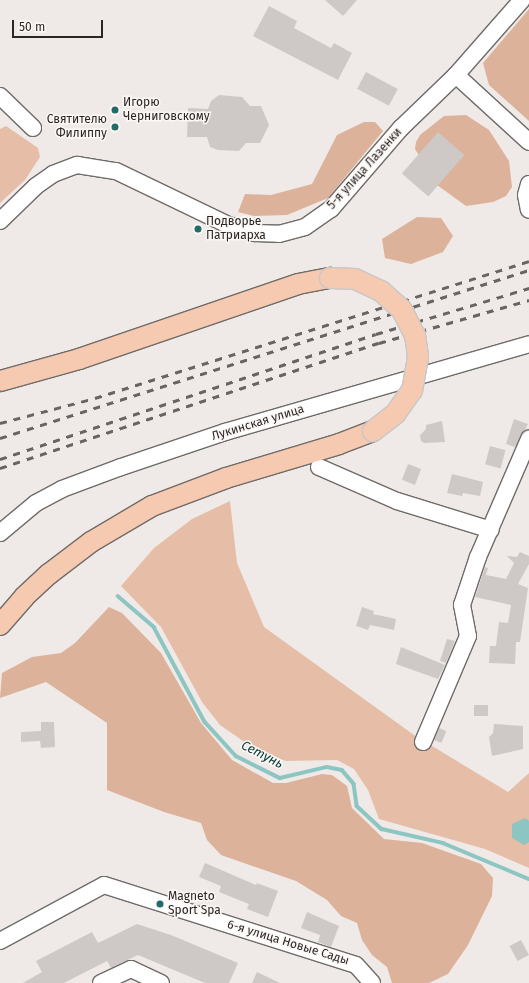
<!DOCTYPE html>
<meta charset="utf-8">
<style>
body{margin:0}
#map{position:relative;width:529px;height:983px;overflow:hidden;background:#efeae7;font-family:"Fira Sans",sans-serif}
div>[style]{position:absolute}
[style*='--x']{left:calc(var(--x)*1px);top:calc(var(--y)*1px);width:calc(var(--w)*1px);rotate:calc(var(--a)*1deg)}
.green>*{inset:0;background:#e6bda7}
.forest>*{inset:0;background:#dcb29a}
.water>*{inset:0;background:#8cc5c1}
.stream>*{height:3.5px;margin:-1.75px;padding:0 1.75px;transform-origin:1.75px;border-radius:1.75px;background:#8cc5c1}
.building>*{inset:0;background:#cec9c7;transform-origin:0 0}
.roads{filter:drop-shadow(1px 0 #6f6b68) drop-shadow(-1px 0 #6f6b68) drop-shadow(0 1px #6f6b68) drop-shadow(0 -1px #6f6b68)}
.minor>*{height:16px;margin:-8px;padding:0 8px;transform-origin:8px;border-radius:8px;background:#fff}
.major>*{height:20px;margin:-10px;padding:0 10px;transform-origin:10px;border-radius:10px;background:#f6cab0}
.rail>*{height:3px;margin-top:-1.5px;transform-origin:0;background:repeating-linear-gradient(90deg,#676462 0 7px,transparent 0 14px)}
.bridges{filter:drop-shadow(1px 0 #c7c7c7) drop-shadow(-1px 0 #c7c7c7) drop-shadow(0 1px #c7c7c7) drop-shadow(0 -1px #c7c7c7)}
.major-bridge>*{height:20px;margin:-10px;padding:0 10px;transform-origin:10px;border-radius:10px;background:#f6cab0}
.dots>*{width:11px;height:11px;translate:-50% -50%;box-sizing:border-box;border:2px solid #fcf7f4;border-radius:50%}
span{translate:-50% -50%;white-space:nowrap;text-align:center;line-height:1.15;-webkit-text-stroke:3px #fcf7f4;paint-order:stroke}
.poi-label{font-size:12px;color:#292726}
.left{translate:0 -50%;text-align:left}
.right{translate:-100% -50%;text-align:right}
.street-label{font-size:12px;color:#292726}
.water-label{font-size:13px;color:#09403d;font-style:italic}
.scale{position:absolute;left:12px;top:20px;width:91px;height:18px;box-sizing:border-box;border:2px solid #292726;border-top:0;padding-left:5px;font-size:12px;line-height:14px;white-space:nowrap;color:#292726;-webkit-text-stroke:3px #fcf7f4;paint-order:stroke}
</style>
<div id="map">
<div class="green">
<i style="clip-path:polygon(6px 126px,38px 148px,40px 157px,25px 180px,0 203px,0 129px)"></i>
<i style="clip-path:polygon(230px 501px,237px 563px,264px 627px,414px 735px,508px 792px,529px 773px,529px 868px,485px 849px,379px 819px,368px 790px,354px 769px,337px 760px,286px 761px,259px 752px,220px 725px,202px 702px,161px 627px,121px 586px,154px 548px,192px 519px)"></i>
</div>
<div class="forest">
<i style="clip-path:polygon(529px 9px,529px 121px,489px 85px,483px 63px)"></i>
<i style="clip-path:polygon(466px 115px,489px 130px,509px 161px,512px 187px,506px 196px,493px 202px,466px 206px,437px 185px,415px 149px,416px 142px,420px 135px,444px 116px)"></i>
<i style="clip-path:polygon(364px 122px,375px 122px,383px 131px,328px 198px,287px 215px,254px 216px,238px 212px,245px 194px,271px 195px,312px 184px,337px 135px)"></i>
<i style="clip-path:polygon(417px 217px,441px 218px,453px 236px,443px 252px,411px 264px,385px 258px,382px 239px)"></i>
<i style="clip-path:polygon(109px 607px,122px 613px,161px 653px,201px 723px,232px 760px,273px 783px,286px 783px,322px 774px,332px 775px,347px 786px,352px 808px,384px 839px,422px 843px,481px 864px,493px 878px,492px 896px,468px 945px,448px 974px,429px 983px,392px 983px,387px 967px,372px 955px,362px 940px,357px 923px,341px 916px,327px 900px,296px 881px,221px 855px,207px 840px,201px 823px,164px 812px,107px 790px,107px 723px,46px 682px,0 698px,2px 673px,32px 657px,61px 653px,75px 643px)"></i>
</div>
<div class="water">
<i style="clip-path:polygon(525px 818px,529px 821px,529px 842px,524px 845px,512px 838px,512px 824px)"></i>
</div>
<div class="stream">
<i style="--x:118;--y:596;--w:48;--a:40.7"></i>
<i style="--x:154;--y:627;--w:108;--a:61.8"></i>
<i style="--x:205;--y:722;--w:46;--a:47.6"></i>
<i style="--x:236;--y:756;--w:49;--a:26.6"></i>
<i style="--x:280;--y:778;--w:48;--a:-13.2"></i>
<i style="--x:327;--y:767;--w:15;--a:11"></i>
<i style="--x:342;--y:770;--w:18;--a:49"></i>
<i style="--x:354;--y:784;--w:22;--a:82"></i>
<i style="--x:357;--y:806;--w:34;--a:43"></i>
<i style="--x:382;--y:829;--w:63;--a:12.9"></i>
<i style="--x:443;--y:843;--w:93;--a:22.7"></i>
</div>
<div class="building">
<i style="clip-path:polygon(325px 0,357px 0,343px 16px)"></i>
<i style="clip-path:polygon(269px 6px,297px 21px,294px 28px,331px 48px,334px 43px,352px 53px,338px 80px,253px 36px)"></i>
<i style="left:366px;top:72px;width:36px;height:19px;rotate:28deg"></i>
<i style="clip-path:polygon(219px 95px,242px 97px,250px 106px,261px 106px,269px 125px,260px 143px,246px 143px,239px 151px,218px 150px,210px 147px,207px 137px,187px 137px,188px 108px,208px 109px,211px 101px)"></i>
<i style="left:438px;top:132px;width:35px;height:55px;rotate:41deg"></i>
<i style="clip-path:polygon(514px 419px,528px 424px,515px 447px,506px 444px)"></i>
<i style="clip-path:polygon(442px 421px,445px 442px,424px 443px,421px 441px,420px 435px,426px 429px,426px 425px)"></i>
<i style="left:490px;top:446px;width:16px;height:19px;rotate:15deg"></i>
<i style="left:408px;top:464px;width:14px;height:17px;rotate:21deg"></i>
<i style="clip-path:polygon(452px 474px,483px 482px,480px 496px,463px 493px,462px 496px,447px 493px)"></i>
<i style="clip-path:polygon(520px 552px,529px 556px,529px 564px,518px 584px,528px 588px,520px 642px,516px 642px,515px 664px,489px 663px,490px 646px,496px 646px,499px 622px,508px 623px,511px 605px,475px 597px,485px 567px,488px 568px,486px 575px,506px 579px,514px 563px,507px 556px,517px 557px)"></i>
<i style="clip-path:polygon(362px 607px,374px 611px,373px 614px,396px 619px,394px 630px,370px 625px,368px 630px,356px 626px)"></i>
<i style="clip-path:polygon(447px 639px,455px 641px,446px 663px,440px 661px)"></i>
<i style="clip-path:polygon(401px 647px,445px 665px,438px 679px,396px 664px)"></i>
<i style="left:488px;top:705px;width:11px;height:14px;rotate:90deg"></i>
<i style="clip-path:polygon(41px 722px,54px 722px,55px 747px,41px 748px,40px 741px,21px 742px,21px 732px,41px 731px)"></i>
<i style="clip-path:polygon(494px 724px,523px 726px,523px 749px,492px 756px,489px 737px,493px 733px)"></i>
<i style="left:439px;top:728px;width:8px;height:13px;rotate:23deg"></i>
<i style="clip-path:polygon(205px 863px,256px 885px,257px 883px,278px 891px,268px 917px,247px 909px,249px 904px,219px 892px,221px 886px,199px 877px)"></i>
<i style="clip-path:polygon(307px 912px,339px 926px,331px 947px,318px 942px,320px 935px,301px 928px)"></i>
<i style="clip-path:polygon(137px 924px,171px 935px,238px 963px,229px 983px,205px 983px,138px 955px,111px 968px,107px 961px,64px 983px,23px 983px,42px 972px,36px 961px,92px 932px,98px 943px)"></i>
<i style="left:521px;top:940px;width:17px;height:13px;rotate:62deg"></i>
<i style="clip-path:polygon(257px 972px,280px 983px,252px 983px)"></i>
</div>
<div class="roads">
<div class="minor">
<i style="--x:456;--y:75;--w:99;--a:42.5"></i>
<i style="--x:0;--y:96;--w:46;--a:44.1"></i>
<i style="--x:529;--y:184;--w:11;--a:105"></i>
<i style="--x:526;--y:195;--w:15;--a:79"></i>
<i style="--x:0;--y:221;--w:50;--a:-44.2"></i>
<i style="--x:36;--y:186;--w:21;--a:-35"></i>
<i style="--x:53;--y:174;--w:26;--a:-21"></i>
<i style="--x:77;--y:165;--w:39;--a:9"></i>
<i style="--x:116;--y:171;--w:124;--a:25.7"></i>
<i style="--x:228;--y:225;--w:28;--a:17"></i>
<i style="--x:255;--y:233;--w:24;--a:2"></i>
<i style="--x:279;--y:234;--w:27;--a:-15"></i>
<i style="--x:305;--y:227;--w:32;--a:-35"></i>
<i style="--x:331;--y:209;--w:107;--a:-49.2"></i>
<i style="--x:401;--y:128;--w:76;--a:-43.9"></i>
<i style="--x:456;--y:75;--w:100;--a:-48.7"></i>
<i style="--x:319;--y:467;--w:85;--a:23.6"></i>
<i style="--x:397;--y:501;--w:98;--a:17.1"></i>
<i style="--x:0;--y:533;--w:47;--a:-39.8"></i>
<i style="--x:36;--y:503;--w:30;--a:-28"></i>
<i style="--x:62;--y:489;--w:63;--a:-20.4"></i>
<i style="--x:121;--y:467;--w:110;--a:-18.6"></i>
<i style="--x:225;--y:432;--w:316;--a:-16.1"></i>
<i style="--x:423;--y:742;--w:115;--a:-67"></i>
<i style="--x:468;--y:636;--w:32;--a:-101"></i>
<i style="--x:462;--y:605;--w:51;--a:-71.6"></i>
<i style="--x:478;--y:557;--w:129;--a:-66.6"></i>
<i style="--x:0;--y:941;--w:118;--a:-28.3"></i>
<i style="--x:104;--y:885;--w:264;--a:17.6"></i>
<i style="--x:356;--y:965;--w:24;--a:48"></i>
<i style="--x:101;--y:983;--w:33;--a:-25"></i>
<i style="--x:131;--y:969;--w:33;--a:25"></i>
</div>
<div class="major">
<i style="--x:0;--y:381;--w:82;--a:-15.6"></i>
<i style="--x:79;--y:359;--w:231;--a:-18.9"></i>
<i style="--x:298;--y:284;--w:33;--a:-11"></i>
<i style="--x:0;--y:625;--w:37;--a:-49"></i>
<i style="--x:24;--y:597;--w:34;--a:-43"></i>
<i style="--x:49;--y:574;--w:53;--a:-37.3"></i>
<i style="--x:91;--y:542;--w:71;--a:-30.5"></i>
<i style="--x:152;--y:506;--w:79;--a:-20.7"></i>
<i style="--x:226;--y:478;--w:118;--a:-16.7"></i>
<i style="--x:339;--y:444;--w:36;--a:-21"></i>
</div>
</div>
<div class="rail">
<i style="--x:0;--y:423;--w:98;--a:-14.7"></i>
<i style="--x:95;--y:398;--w:455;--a:-17.5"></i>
<i style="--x:0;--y:438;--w:555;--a:-17.62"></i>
<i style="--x:0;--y:459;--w:396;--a:-18.4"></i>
<i style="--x:376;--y:334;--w:160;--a:-16.7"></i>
<i style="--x:0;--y:468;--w:399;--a:-18.3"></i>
<i style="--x:379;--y:343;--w:156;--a:-16"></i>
</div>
<div class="bridges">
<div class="major-bridge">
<i style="--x:330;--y:278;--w:25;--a:2"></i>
<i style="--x:355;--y:279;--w:29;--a:25"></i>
<i style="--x:381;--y:291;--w:28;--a:42"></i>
<i style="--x:402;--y:310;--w:28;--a:63"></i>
<i style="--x:415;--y:335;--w:22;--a:82"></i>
<i style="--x:418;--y:357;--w:34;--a:100"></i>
<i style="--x:412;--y:390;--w:29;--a:125"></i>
<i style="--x:395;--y:414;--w:28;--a:142"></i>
</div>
</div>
<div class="dots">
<i style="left:115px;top:110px;background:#216c68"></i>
<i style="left:115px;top:127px;background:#216c68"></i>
<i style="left:198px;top:229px;background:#216c68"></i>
<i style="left:160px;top:904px;background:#216c68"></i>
</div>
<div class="poi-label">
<span class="left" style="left:123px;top:110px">Игорю<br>Черниговскому</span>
<span class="right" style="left:107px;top:127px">Святителю<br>Филиппу</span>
<span class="left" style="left:206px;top:229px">Подворье<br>Патриарха</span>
<span class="left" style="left:168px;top:904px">Magneto<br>Sport Spa</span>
</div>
<div class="street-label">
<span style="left:365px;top:169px;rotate:-48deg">5-я улица Лазенки</span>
<span style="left:258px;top:423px;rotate:-17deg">Лукинская улица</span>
<span style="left:288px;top:943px;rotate:17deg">6-я улица Новые Сады</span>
</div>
<div class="water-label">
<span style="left:262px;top:755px;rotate:27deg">Сетунь</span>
</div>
<div class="scale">50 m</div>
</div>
